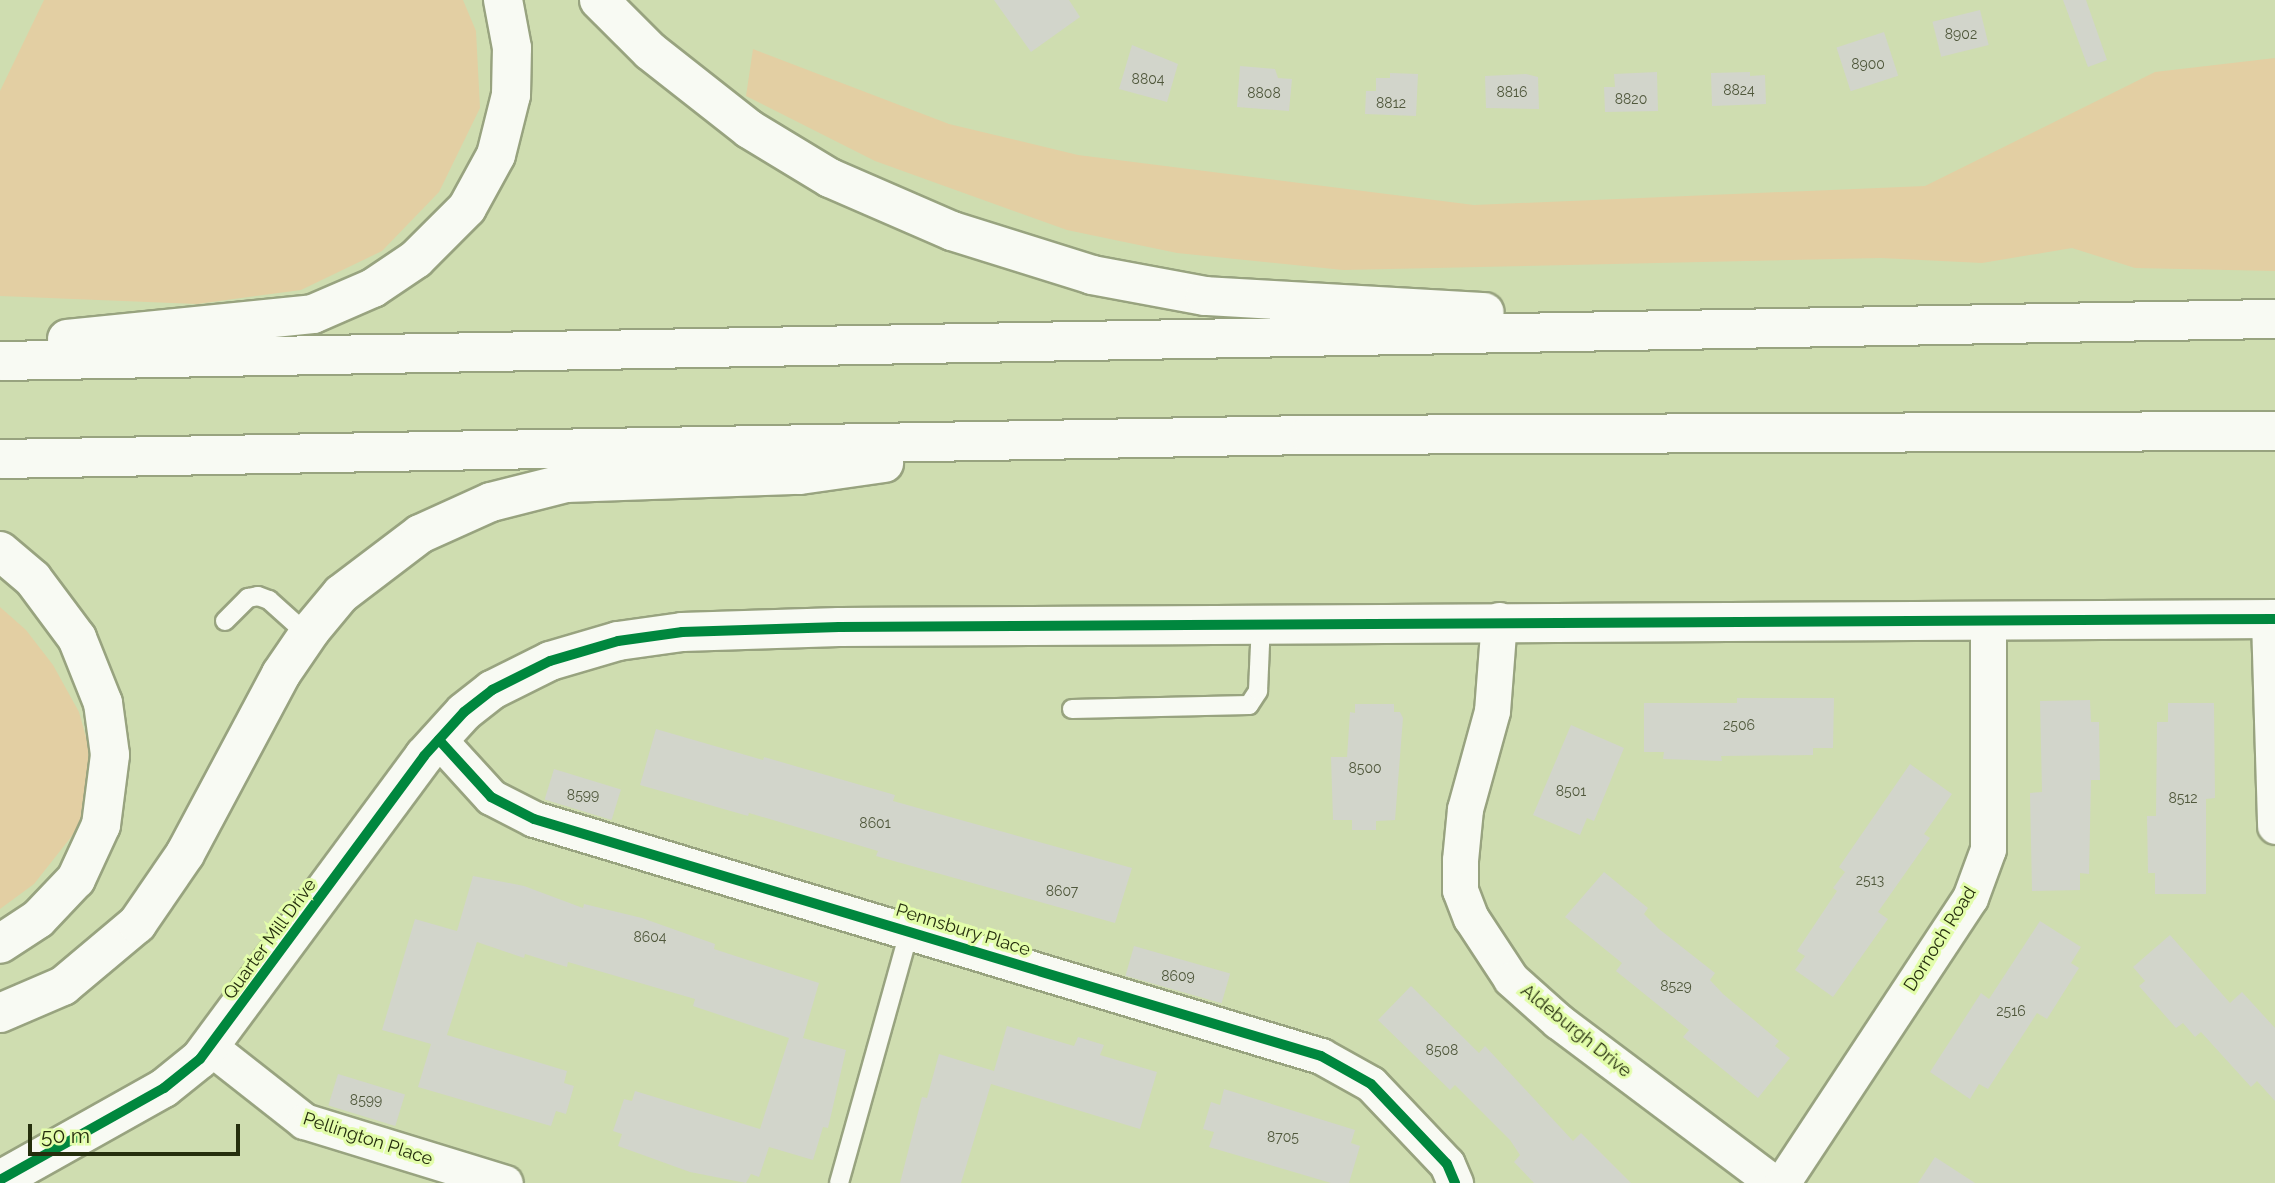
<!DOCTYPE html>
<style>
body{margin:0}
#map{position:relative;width:2275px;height:1183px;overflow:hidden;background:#cfddb0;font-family:Raleway,sans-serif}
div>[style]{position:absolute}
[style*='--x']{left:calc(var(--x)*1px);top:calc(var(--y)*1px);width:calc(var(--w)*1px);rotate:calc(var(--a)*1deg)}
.green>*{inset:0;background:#e3cfa3}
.building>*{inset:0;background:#d2d5cb;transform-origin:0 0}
.roads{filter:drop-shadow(2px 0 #98a37f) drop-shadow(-2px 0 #98a37f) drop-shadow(0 2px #98a37f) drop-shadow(0 -2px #98a37f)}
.service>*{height:18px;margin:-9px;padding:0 9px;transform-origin:9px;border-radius:9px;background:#f8faf3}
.minor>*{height:35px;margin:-17.5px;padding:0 17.5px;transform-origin:17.5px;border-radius:17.5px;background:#f8faf3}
.tertiary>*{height:38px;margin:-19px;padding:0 19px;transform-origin:19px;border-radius:19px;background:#f8faf3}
.motorway>*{height:38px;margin:-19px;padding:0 19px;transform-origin:19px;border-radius:19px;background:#f8faf3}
.cycleway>*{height:10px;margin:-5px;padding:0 5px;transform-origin:5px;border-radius:5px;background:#00873e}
span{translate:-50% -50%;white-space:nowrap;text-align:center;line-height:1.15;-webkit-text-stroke:6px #e3fdab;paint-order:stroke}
.number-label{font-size:14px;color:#50583c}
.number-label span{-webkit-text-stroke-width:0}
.street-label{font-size:18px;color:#252e0d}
.scale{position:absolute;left:28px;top:1124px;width:212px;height:32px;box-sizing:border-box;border:4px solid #252e0d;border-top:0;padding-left:9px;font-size:21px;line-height:24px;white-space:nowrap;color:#252e0d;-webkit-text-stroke:5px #e3fdab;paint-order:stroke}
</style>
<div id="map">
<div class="green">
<i style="clip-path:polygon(44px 0,463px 0,476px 31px,480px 108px,439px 192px,382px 251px,301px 290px,197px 304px,0 296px,0 91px)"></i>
<i style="clip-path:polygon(753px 49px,949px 124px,1078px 155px,1474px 205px,1925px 186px,2155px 72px,2275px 58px,2275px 271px,2135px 268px,2072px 248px,1982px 263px,1881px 258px,1343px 270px,1177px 253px,1067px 230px,875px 161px,746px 96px)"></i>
<i style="clip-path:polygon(0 607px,26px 630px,53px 665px,79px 712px,91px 755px,91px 792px,79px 827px,34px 884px,0 909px)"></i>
</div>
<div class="building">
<i style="clip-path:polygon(994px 0,1069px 0,1080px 17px,1031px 52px)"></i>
<i style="clip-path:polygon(2063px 0,2086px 0,2107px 60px,2088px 67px)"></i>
<i style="left:1980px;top:10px;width:36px;height:49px;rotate:76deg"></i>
<i style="left:1884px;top:32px;width:46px;height:50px;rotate:72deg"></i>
<i style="clip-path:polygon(1132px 45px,1178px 64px,1167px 102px,1119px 89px)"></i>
<i style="clip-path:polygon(1240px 66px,1275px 69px,1278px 78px,1292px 79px,1289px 111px,1237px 107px)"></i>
<i style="clip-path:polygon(1657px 72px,1658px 111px,1605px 112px,1604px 87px,1615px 87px,1614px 74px)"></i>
<i style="clip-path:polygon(1750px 72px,1750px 76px,1765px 75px,1766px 104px,1712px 106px,1711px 73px)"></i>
<i style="clip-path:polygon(1390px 73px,1418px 74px,1416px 116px,1365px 114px,1366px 91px,1376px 91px,1376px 78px,1390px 78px)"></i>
<i style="clip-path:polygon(1526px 74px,1538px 77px,1539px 109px,1486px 108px,1485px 76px)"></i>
<i style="clip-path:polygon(1737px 698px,1834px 698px,1833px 748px,1813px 748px,1813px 755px,1721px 756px,1722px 761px,1663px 759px,1664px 752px,1644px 752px,1644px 703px,1737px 703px)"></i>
<i style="clip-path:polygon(2090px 700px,2091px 722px,2099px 722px,2100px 780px,2091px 780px,2089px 874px,2080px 873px,2080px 890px,2032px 891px,2030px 793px,2042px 792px,2040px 701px)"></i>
<i style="clip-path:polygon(2168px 703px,2214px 703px,2215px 798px,2206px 799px,2206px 894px,2155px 894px,2155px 873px,2148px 873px,2147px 816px,2156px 816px,2157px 722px,2168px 722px)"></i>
<i style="clip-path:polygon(1355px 704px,1394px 704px,1394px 712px,1400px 712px,1403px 718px,1395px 820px,1376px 821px,1376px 830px,1352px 830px,1352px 820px,1333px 820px,1331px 757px,1347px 757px,1350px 712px,1355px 713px)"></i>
<i style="clip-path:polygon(1571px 725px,1624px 748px,1594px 821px,1587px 818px,1580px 835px,1533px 815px)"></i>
<i style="clip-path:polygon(656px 729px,763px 760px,764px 757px,895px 795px,893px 801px,1132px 868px,1115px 923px,876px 856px,878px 851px,749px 813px,748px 816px,640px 785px)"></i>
<i style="clip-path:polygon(1910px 764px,1952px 794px,1924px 834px,1930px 838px,1878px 912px,1888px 919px,1833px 997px,1795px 970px,1805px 956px,1797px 951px,1837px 891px,1833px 888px,1845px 872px,1839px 867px)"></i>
<i style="left:554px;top:769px;width:70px;height:32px;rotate:17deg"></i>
<i style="clip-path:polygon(1604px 872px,1648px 908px,1644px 914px,1659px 929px,1715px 973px,1710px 980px,1723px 994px,1779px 1041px,1775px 1046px,1790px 1058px,1758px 1098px,1683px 1037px,1689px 1030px,1616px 971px,1622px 963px,1565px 917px)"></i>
<i style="clip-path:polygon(473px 876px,524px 886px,583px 908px,584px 904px,642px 918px,715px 944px,714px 949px,819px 983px,803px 1038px,846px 1050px,828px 1128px,823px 1127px,813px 1160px,769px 1147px,759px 1177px,751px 1174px,746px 1183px,690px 1172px,618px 1146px,622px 1134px,613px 1131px,624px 1099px,632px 1101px,635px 1091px,760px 1129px,789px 1038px,693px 1006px,695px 999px,568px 962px,567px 967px,525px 954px,524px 958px,477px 942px,447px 1035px,567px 1071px,564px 1083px,574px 1086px,566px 1114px,556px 1111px,551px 1126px,418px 1087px,431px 1044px,382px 1030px,415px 919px,457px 931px)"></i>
<i style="clip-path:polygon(2040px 921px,2081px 947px,2071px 963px,2079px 968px,2047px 1019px,2037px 1013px,1988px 1089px,1979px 1084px,1970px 1099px,1930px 1072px,1981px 993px,1989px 999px)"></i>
<i style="clip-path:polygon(2170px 935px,2230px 1003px,2242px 992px,2275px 1028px,2275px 1101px,2257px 1081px,2251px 1087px,2201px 1032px,2195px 1037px,2183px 1023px,2176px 1028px,2139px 986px,2145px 981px,2133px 967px)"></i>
<i style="left:1134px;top:946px;width:100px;height:31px;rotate:16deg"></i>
<i style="clip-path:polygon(1411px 986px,1479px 1053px,1485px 1046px,1573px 1141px,1581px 1133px,1631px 1183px,1534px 1183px,1514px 1162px,1520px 1155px,1510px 1140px,1455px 1085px,1450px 1090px,1378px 1020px)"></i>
<i style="clip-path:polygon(1007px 1026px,1074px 1046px,1078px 1037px,1104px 1045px,1100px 1055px,1157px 1072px,1140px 1129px,991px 1084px,961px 1183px,900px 1183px,922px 1097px,927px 1098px,939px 1054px,994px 1071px)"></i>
<i style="left:338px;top:1074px;width:70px;height:33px;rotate:17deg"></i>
<i style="clip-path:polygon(1224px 1089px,1355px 1130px,1351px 1143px,1360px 1146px,1349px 1183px,1331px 1183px,1209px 1147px,1214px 1132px,1203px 1129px,1211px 1102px,1220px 1105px)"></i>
<i style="clip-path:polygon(1935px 1157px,1975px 1183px,1918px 1183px)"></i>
</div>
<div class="roads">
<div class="service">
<i style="--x:225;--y:621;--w:33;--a:-45"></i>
<i style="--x:248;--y:598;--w:10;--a:-11"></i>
<i style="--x:258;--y:596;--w:12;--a:20"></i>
<i style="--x:269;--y:600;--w:52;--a:41.9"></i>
<i style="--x:1072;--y:709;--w:177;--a:-1.3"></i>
<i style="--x:1249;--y:705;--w:17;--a:-57"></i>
<i style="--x:1258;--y:691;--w:68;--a:-87.5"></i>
<i style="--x:839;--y:1183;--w:261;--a:-74.4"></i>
</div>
<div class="minor">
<i style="--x:2269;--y:619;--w:207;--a:88.3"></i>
<i style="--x:1499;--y:620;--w:91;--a:94.4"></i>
<i style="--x:1492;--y:711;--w:102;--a:105.4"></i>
<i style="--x:1465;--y:809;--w:51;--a:95.6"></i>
<i style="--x:1460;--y:860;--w:30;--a:90"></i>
<i style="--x:1460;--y:890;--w:30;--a:69"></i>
<i style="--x:1471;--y:918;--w:73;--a:56.7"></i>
<i style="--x:1511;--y:979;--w:63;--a:41.8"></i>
<i style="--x:1558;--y:1021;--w:270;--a:36.9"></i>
<i style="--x:439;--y:740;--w:77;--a:47.6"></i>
<i style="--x:491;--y:797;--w:48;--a:27.1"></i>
<i style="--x:534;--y:819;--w:822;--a:16.76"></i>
<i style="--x:1321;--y:1056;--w:57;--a:29.2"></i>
<i style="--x:1371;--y:1084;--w:110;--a:46.5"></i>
<i style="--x:1447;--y:1164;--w:21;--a:67"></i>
<i style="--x:210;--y:1047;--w:120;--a:38.2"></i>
<i style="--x:304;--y:1121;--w:210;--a:17.1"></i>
<i style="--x:1782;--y:1183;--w:341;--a:-56.6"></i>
<i style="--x:1970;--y:898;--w:52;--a:-69.8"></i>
<i style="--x:1988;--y:849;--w:230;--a:-90"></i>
</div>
<div class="tertiary">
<i style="--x:0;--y:1180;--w:188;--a:-29.3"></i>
<i style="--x:164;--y:1088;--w:46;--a:-38.9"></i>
<i style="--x:200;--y:1059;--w:377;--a:-53.5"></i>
<i style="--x:424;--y:756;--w:59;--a:-47.7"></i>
<i style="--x:464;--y:712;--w:36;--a:-38"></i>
<i style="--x:492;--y:690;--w:65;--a:-26.6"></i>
<i style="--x:550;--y:661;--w:71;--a:-16.4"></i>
<i style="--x:618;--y:641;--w:65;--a:-8"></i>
<i style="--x:682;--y:632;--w:157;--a:-1.8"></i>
<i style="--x:839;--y:627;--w:1436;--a:-0.32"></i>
</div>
<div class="motorway">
<i style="--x:599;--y:0;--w:72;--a:45"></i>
<i style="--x:650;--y:51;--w:126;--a:38.2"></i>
<i style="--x:749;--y:129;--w:95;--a:31.2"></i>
<i style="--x:830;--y:178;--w:133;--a:23.5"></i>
<i style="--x:952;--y:231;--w:147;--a:17.4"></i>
<i style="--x:1092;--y:275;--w:115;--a:10.5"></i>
<i style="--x:1205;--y:296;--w:280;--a:3.3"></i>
<i style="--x:67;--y:339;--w:247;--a:-5.8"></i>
<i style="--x:313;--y:314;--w:65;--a:-23.4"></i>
<i style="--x:373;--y:288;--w:52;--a:-34"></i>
<i style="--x:416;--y:259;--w:72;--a:-45"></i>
<i style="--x:467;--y:208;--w:60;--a:-61.3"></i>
<i style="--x:496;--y:155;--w:62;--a:-76"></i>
<i style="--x:511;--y:95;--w:47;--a:-88.8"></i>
<i style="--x:512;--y:48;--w:49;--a:-100.6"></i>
<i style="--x:0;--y:361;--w:2275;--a:-1.06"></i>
<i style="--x:0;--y:459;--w:1309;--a:-1.05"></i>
<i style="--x:1309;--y:435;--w:966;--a:-0.24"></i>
<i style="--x:0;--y:551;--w:43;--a:40.3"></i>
<i style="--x:33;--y:579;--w:74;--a:53.3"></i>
<i style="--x:77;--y:638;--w:70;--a:68.2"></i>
<i style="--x:103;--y:703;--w:52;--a:82.3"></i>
<i style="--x:110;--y:755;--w:71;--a:97.3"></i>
<i style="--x:101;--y:825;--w:60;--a:114.8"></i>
<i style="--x:76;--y:879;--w:55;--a:133.5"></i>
<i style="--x:38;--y:919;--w:45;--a:146.7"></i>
<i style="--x:0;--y:1013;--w:69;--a:-23.2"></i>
<i style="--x:63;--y:986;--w:97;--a:-40"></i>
<i style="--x:137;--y:924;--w:85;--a:-55.6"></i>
<i style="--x:185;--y:854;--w:204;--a:-61.9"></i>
<i style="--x:281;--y:674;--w:53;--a:-55.7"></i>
<i style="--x:311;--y:630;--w:47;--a:-50.2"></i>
<i style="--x:341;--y:594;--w:99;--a:-37.2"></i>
<i style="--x:420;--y:534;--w:78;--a:-24.3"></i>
<i style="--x:491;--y:502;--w:77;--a:-14.2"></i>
<i style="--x:566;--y:483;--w:234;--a:-2"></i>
<i style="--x:800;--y:475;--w:85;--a:-8.1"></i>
</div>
</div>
<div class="cycleway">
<i style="--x:439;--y:740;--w:77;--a:47.6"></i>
<i style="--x:491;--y:797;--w:48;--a:27.1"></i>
<i style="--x:534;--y:819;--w:822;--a:16.76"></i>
<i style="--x:1321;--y:1056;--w:57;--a:29.2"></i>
<i style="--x:1371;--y:1084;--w:110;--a:46.5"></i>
<i style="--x:1447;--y:1164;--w:21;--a:67"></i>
<i style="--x:0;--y:1180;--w:188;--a:-29.3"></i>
<i style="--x:164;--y:1088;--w:46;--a:-38.9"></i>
<i style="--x:200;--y:1059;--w:377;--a:-53.5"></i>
<i style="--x:424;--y:756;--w:59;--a:-47.7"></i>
<i style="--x:464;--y:712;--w:36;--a:-38"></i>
<i style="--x:492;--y:690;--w:65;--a:-26.6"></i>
<i style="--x:550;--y:661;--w:71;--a:-16.4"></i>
<i style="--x:618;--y:641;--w:65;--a:-8"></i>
<i style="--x:682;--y:632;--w:157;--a:-1.8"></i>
<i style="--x:839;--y:627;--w:1436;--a:-0.32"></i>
</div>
<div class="number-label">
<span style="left:1961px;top:34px">8902</span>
<span style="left:1868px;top:64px">8900</span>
<span style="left:1148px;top:79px">8804</span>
<span style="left:1739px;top:90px">8824</span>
<span style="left:1512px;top:92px">8816</span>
<span style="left:1264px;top:93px">8808</span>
<span style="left:1631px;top:99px">8820</span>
<span style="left:1391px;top:103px">8812</span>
<span style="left:1739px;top:725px">2506</span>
<span style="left:1365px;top:768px">8500</span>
<span style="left:1571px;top:791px">8501</span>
<span style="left:583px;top:795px">8599</span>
<span style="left:2183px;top:798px">8512</span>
<span style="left:875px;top:823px">8601</span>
<span style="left:1870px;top:880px">2513</span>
<span style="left:1062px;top:891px">8607</span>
<span style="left:650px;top:937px">8604</span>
<span style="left:1178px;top:976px">8609</span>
<span style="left:1676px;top:986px">8529</span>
<span style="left:2011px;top:1011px">2516</span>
<span style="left:1442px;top:1050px">8508</span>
<span style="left:366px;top:1100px">8599</span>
<span style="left:1283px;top:1137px">8705</span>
</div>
<div class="street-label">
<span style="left:963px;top:930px;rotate:17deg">Pennsbury Place</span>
<span style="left:270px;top:939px;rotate:-54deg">Quarter Mill Drive</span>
<span style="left:1940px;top:939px;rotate:-58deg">Dornoch Road</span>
<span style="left:1576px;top:1031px;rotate:39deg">Aldeburgh Drive</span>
<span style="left:368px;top:1139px;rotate:18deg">Pellington Place</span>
</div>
<div class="scale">50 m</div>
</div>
